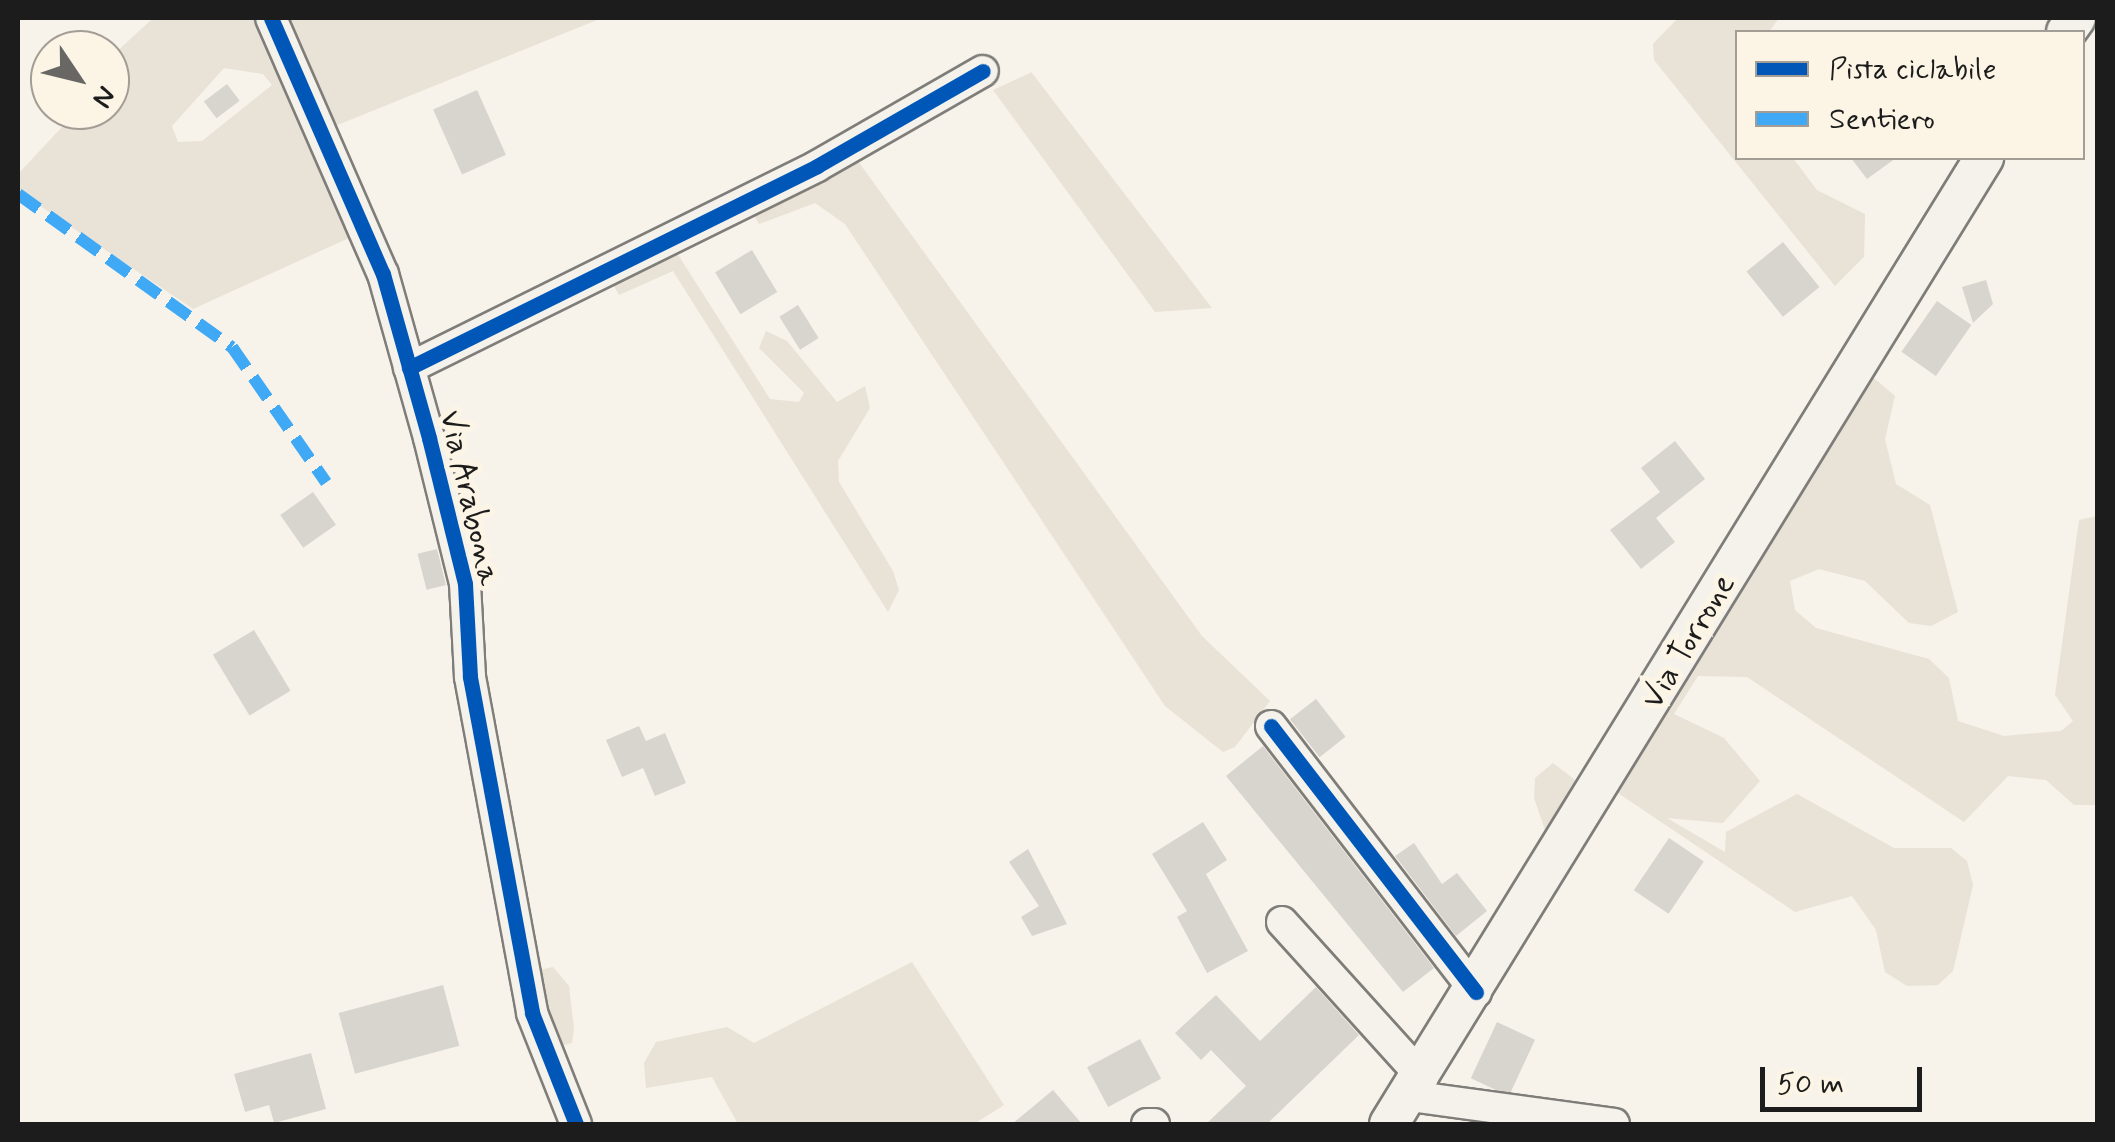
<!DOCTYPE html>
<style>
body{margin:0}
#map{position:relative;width:2115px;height:1142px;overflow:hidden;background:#f7f3ea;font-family:Mynerve,sans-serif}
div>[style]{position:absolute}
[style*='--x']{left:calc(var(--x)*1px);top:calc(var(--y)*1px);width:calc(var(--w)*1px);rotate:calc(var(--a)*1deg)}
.green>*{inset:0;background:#e8e2d7}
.building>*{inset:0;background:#d8d5cf;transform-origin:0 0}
.roads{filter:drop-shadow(2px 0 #7f7d79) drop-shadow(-2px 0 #7f7d79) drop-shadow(0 2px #7f7d79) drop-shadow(0 -2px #7f7d79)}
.minor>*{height:30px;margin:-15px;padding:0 15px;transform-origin:15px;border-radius:15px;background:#f5f2ec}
.major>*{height:38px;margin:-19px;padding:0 19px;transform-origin:19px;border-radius:19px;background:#f5f2ec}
.quiet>*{height:12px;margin-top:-6px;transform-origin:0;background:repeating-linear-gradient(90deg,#3fa9f5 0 25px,transparent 0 37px)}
.cycleway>*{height:15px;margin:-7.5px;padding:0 7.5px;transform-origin:7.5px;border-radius:7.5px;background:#0057b8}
span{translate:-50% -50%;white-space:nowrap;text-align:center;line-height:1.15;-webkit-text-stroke:10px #fcf5e5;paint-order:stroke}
.street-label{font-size:32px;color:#1c1c1c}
.frame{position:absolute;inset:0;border:20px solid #1c1c1c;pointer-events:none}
.legend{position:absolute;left:1735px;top:30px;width:350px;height:130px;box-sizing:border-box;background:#fcf5e5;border:2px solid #a29e95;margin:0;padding:12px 18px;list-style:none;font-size:30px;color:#1c1c1c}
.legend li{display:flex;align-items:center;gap:20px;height:50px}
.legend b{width:50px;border:2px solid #a29e95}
.north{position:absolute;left:30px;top:30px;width:100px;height:100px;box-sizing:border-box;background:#fcf5e5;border:2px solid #a29e95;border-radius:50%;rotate:125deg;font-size:28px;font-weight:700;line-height:40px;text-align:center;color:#1c1c1c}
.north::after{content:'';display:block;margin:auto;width:35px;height:45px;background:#696764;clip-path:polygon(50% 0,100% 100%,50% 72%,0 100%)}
.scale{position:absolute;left:1760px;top:1067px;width:162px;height:45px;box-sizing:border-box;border:5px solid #1c1c1c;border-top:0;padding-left:12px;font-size:30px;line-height:35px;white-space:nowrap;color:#1c1c1c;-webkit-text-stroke:8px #fcf5e5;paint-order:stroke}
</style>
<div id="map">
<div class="green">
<i style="clip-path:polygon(evenodd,153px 18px,266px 18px,360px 233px,193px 309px,18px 191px,18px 174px,78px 110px,110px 110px,110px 58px,153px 18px,224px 68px,263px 74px,272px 85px,202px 141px,178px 142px,172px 126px,224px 68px)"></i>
<i style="clip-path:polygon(277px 18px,602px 18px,325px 130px)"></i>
<i style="clip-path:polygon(1678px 18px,1779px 18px,1769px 32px,1738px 32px,1738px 158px,1793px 158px,1817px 190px,1865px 214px,1864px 257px,1835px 286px,1654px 60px,1653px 44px)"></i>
<i style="clip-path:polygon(1032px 72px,1032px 73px,1212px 308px,1155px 312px,993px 90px)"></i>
<i style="clip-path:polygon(855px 157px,1202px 636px,1270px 701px,1235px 747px,1223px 752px,1165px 706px,845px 224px,815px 203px,759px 224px,750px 209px)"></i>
<i style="clip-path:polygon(675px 250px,770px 399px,799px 402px,804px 393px,759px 348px,766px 331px,787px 341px,837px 402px,865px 386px,870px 408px,838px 461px,839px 482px,893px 571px,899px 590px,888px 612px,673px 271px,619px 295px,609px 277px)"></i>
<i style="clip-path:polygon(1868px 373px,1895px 396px,1885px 439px,1896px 484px,1930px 505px,1958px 612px,1931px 626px,1909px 623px,1865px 581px,1819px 569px,1790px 581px,1795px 610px,1816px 628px,1929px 659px,1949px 678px,1958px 721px,2004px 736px,2061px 731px,2073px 721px,2055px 695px,2079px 520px,2097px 516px,2097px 805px,2074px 805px,2046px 780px,2008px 776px,1964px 822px,1747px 677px,1698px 676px,1674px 714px,1724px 738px,1760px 781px,1723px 823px,1667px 818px,1725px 852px,1726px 832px,1797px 794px,1894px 848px,1951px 848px,1967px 861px,1973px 885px,1953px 971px,1938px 985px,1907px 986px,1885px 972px,1876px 930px,1852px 896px,1795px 912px,1615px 791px)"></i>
<i style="clip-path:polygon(1553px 763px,1580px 784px,1554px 856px,1534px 798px,1535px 778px)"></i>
<i style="clip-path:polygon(912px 962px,1004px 1105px,974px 1124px,738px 1124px,712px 1077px,646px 1088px,644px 1063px,656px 1042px,727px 1027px,754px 1043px)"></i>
<i style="clip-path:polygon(553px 967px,569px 986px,574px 1029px,572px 1043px,553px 1048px,535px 971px)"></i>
</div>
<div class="building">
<i style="left:227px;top:84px;width:21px;height:29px;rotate:53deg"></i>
<i style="left:477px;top:90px;width:71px;height:48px;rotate:66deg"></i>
<i style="clip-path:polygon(1851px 158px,1896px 158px,1867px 179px)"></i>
<i style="left:1783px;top:242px;width:58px;height:47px;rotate:51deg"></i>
<i style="left:752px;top:250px;width:49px;height:43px;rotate:59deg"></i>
<i style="clip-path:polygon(1986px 280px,1993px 304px,1973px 323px,1962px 287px)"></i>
<i style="left:1937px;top:301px;width:42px;height:62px;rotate:35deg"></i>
<i style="left:798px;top:305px;width:39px;height:22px;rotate:58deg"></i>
<i style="clip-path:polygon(1675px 441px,1705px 479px,1656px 518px,1675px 542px,1641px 569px,1610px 530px,1660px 492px,1641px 468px)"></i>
<i style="left:313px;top:492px;width:40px;height:40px;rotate:55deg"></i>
<i style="left:437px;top:549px;width:37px;height:20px;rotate:76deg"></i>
<i style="left:254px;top:630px;width:71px;height:48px;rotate:59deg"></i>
<i style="left:1316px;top:699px;width:48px;height:33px;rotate:52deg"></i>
<i style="clip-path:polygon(639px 726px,646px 741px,665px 733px,686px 783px,655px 796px,643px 768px,622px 777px,606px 740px)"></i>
<i style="clip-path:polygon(1263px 746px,1434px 968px,1403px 992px,1226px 776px)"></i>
<i style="clip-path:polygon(1203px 822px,1227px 860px,1206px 874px,1248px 951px,1207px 973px,1177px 917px,1187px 911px,1152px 854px)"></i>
<i style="left:1669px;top:838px;width:42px;height:63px;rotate:34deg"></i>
<i style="clip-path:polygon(1414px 843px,1442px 884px,1457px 873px,1487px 911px,1456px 936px,1395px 856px)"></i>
<i style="clip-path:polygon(1028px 849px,1067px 924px,1032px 936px,1021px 917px,1039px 906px,1009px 862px)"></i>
<i style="left:443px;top:985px;width:63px;height:108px;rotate:75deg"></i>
<i style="clip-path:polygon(1316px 987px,1359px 1035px,1267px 1124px,1206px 1124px,1246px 1086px,1211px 1050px,1201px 1060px,1175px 1033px,1216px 995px,1260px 1041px)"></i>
<i style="left:1497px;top:1022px;width:42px;height:62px;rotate:25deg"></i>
<i style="left:1140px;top:1039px;width:45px;height:60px;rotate:62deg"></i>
<i style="clip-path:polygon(311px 1053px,326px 1109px,274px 1123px,269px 1105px,245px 1112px,234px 1074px)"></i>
<i style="clip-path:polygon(1053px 1090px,1082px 1124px,1012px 1124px)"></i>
</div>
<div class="roads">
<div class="minor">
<i style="--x:271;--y:18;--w:279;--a:66.4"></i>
<i style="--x:383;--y:274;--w:170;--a:74.3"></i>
<i style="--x:429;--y:438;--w:150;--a:76.1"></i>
<i style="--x:465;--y:584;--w:93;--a:86.9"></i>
<i style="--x:470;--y:677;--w:342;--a:79.5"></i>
<i style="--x:532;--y:1013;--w:119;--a:68.4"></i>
<i style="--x:409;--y:368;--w:455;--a:-26.3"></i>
<i style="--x:817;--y:166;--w:191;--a:-29.8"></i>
<i style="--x:1271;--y:726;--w:336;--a:52.4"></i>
<i style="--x:1282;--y:922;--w:210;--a:47.9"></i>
<i style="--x:1410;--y:1096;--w:206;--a:7.8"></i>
<i style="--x:1147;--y:1124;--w:7;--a:0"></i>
</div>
<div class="major">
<i style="--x:2066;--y:32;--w:17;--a:-54"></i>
<i style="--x:1389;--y:1124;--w:1135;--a:-58.37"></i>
</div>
</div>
<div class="quiet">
<i style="--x:18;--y:194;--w:263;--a:35.6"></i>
<i style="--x:232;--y:347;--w:165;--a:55.2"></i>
</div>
<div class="cycleway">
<i style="--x:271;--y:18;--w:279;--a:66.4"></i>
<i style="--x:383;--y:274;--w:170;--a:74.3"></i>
<i style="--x:429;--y:438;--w:150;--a:76.1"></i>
<i style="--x:465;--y:584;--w:93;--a:86.9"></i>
<i style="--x:470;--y:677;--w:342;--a:79.5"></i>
<i style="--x:532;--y:1013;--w:119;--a:68.4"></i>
<i style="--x:409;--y:368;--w:455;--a:-26.3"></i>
<i style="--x:817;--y:166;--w:191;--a:-29.8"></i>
<i style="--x:1271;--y:726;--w:336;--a:52.4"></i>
</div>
<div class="street-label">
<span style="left:469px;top:498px;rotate:77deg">Via Arabona</span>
<span style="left:1689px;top:642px;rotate:-59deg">Via Torrone</span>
</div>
<div class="frame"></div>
<ul class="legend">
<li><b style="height:12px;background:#0057b8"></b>Pista ciclabile</li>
<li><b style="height:12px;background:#3fa9f5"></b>Sentiero</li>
</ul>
<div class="north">N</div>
<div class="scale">50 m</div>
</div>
